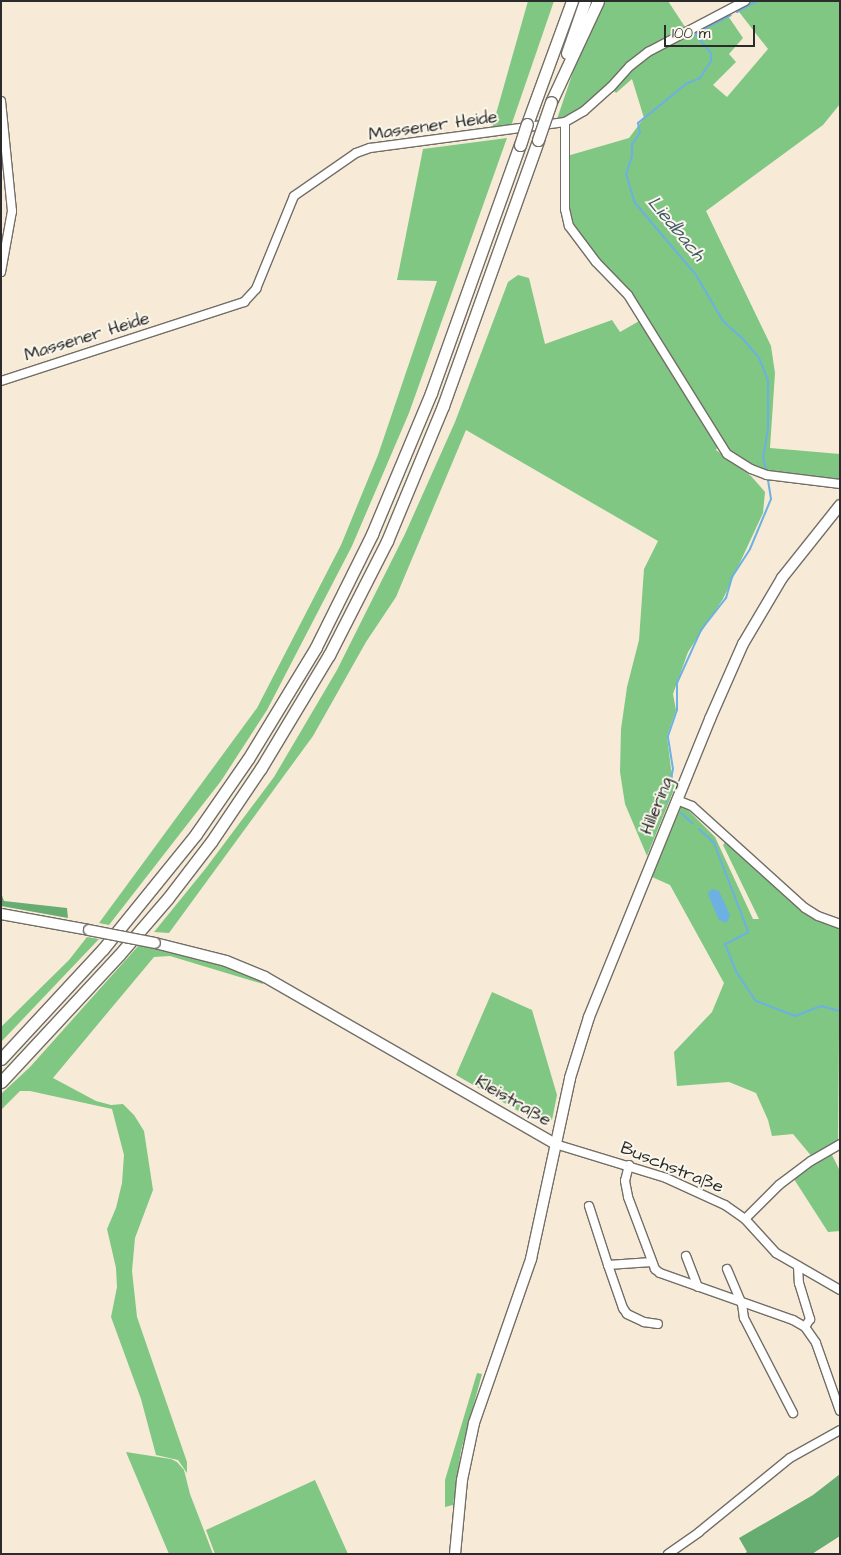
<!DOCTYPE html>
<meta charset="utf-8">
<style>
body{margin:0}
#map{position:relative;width:841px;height:1555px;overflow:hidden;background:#f7ebd7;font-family:"Architects Daughter",sans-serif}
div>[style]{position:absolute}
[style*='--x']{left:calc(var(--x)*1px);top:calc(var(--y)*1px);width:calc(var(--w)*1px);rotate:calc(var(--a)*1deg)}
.green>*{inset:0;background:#7fc783}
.forest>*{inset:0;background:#67ac71}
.water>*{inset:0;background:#6cb1e2}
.stream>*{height:2px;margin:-1px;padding:0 1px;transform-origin:1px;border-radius:1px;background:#6cb1e2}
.roads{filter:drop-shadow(1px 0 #726e67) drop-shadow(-1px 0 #726e67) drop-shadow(0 1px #726e67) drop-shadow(0 -1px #726e67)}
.minor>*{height:8px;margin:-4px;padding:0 4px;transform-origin:4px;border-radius:4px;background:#fff}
.major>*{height:10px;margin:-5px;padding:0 5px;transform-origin:5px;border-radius:5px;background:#fff}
.highway>*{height:11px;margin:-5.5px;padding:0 5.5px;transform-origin:5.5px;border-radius:5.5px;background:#fff}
.bridges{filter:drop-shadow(1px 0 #726e67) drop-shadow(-1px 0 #726e67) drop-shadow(0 1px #726e67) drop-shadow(0 -1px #726e67)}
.major-bridge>*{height:10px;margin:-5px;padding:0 5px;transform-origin:5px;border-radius:5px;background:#fff}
.highway-bridge>*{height:11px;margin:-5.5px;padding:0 5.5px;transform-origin:5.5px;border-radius:5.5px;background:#fff}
span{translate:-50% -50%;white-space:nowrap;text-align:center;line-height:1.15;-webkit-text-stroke:4px #fbf7ec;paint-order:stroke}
.street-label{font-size:18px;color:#2b2b2b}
.water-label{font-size:19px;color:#425a6b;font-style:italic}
.frame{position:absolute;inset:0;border:2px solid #2b2b2b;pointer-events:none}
.scale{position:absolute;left:664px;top:25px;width:91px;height:22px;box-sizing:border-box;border:2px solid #2b2b2b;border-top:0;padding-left:6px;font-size:15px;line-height:18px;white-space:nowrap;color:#2b2b2b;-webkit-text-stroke:4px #fbf7ec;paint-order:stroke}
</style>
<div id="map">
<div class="green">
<i style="clip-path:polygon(528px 1px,554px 1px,511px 126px,492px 128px)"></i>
<i style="clip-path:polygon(602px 1px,668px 1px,687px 30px,647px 50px,582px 109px,556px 122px,574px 69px)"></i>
<i style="clip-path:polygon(751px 1px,840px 1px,840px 104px,823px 125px,706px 211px,771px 346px,775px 373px,770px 448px,840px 454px,840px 483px,767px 475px,735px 461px,642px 316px,577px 237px,568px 218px,567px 156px,629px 138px,644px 118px,632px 79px,616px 93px,612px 88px,639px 61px,726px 13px,743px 38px,729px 54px,736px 62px,713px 85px,727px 97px,768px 49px,736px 8px)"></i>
<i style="clip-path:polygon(507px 138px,409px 413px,352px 546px,267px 710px,221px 781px,109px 925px,99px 923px,257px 708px,341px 545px,378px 455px,437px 281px,397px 280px,423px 149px)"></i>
<i style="clip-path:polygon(518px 275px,529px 278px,545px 344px,612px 320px,620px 332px,641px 320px,718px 445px,716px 450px,751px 476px,765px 492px,763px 513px,723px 599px,688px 652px,673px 694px,676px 710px,667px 736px,671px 769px,675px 787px,647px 856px,625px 804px,620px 772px,621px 729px,627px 687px,639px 640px,644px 569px,658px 541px,466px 430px,396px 597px,366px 642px,313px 736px,169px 933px,154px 932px,206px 868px,274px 777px,337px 670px,405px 534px,455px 422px,508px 282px)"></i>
<i style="clip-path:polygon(681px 807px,685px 807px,715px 837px,753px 919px,759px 919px,723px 845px,726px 841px,809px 915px,840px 927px,838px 1143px,813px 1158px,793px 1134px,772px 1136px,768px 1120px,756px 1093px,729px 1082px,677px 1086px,674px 1052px,712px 1012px,724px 983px,670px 885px,652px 877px)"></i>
<i style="clip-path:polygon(87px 937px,99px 939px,1px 1042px,1px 1027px,69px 960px)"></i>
<i style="clip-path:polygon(139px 945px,226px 963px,264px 979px,263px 984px,170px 956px,154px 957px,53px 1078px,96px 1101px,111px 1105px,123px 1104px,134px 1115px,144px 1131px,153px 1190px,135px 1238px,132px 1271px,137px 1317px,187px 1462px,187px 1473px,178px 1460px,156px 1455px,141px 1399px,111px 1317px,117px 1287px,116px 1268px,107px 1229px,116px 1208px,122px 1183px,124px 1155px,112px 1109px,30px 1091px,20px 1091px,1px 1110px,1px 1094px,30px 1067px)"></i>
<i style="clip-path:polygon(492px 992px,532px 1010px,557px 1095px,552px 1120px,543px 1123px,520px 1112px,456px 1075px)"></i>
<i style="clip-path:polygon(830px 1151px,840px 1171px,840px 1231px,828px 1232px,792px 1176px)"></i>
<i style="clip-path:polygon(477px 1373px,482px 1374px,461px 1451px,453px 1505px,445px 1507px,445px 1480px)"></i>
<i style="clip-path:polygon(126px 1452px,171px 1459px,177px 1462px,184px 1470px,190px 1494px,213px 1554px,169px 1554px)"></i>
<i style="clip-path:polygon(315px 1480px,348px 1554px,215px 1554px,206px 1530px)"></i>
</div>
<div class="forest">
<i style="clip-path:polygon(1px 893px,4px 901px,67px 908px,68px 918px,1px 906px)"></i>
<i style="clip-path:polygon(840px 1474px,840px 1536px,812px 1554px,744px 1554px,747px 1552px,739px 1538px,813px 1495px)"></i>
</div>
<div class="water">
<i style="clip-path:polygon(712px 889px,719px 891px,730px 915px,727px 923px,719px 920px,709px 897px,708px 893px)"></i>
</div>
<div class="stream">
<i style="--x:737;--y:12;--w:24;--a:-28"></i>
<i style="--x:704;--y:29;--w:30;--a:-27"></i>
<i style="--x:700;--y:31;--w:6;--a:149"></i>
<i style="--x:695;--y:34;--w:25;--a:50"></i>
<i style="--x:711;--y:53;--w:8;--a:90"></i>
<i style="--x:711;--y:61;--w:20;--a:123"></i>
<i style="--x:700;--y:78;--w:15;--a:157"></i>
<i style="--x:686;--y:84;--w:62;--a:140.9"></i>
<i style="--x:638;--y:123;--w:10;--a:79"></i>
<i style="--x:640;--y:133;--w:14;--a:126"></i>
<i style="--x:632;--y:144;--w:12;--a:90"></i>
<i style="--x:632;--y:156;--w:19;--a:108"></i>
<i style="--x:626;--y:174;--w:30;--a:73"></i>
<i style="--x:635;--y:203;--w:94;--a:49.7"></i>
<i style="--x:696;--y:275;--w:53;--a:59.6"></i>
<i style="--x:723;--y:321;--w:24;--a:42"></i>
<i style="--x:741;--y:337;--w:28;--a:49"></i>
<i style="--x:759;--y:358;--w:24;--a:68"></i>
<i style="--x:768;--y:380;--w:49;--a:90"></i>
<i style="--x:768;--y:429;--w:28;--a:100"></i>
<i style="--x:763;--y:457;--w:13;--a:77"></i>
<i style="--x:666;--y:801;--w:6;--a:-108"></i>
<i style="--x:664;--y:795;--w:13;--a:-61"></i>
<i style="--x:670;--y:784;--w:15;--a:-79"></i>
<i style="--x:673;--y:769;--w:33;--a:-99"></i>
<i style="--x:668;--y:736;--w:28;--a:-71"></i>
<i style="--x:677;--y:710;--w:27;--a:-90"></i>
<i style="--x:677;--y:683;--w:58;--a:-65.6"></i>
<i style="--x:701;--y:630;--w:41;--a:-52"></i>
<i style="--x:726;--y:598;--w:22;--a:-74"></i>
<i style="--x:732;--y:577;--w:33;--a:-57"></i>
<i style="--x:750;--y:549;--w:54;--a:-67.2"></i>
<i style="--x:771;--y:499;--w:19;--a:-99"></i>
<i style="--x:681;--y:813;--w:15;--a:42"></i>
<i style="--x:699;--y:829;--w:21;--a:43"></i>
<i style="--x:714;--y:843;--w:94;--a:68.9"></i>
<i style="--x:748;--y:931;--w:2;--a:117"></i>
<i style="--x:747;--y:933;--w:25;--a:153"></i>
<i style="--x:725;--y:944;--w:31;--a:68"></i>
<i style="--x:737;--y:973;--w:34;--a:56"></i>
<i style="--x:756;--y:1001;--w:42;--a:21"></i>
<i style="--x:795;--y:1016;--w:28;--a:-21"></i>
<i style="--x:821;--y:1006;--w:20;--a:15"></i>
</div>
<div class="roads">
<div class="minor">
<i style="--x:1;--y:101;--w:111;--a:84.3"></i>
<i style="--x:12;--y:211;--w:62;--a:100.2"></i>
<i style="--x:565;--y:122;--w:87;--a:90"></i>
<i style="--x:565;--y:209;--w:17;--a:77"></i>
<i style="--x:569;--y:226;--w:45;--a:53.1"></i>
<i style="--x:596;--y:262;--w:46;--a:45.9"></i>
<i style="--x:628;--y:295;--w:187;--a:58.1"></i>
<i style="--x:727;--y:454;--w:28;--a:32"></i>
<i style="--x:751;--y:469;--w:17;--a:21"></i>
<i style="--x:767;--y:475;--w:74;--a:7"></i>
<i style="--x:1;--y:381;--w:256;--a:-18"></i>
<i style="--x:244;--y:302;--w:18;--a:-47"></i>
<i style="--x:256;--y:289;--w:100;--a:-67.8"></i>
<i style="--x:294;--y:196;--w:75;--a:-34.7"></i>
<i style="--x:356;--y:153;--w:15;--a:-20"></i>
<i style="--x:370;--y:148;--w:197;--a:-7.6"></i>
<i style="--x:565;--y:122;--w:22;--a:-30"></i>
<i style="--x:584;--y:111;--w:36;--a:-42"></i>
<i style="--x:611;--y:87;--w:28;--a:-48"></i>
<i style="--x:630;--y:66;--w:23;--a:-38"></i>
<i style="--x:648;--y:52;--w:110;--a:-27.7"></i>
<i style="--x:677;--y:800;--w:16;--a:22"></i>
<i style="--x:692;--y:806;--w:152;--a:42.1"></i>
<i style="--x:805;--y:908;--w:15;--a:32"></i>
<i style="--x:818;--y:916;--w:23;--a:20"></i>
<i style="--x:555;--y:1144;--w:116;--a:17"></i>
<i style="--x:666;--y:1178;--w:65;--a:24.6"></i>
<i style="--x:725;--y:1205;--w:24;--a:35"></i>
<i style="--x:745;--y:1219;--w:46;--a:47.6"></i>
<i style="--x:776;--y:1253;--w:74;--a:30"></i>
<i style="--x:629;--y:1165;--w:16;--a:104"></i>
<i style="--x:625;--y:1181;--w:16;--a:79"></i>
<i style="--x:628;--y:1197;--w:77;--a:69.4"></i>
<i style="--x:655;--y:1269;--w:6;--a:39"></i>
<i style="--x:660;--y:1273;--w:141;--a:19.5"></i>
<i style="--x:793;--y:1320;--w:14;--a:30"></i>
<i style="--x:805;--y:1327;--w:19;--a:55"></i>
<i style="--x:816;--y:1343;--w:72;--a:70.6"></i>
<i style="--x:589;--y:1206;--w:62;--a:72.1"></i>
<i style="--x:608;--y:1265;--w:44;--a:-3.9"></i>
<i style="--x:745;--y:1219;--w:48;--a:-45"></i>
<i style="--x:779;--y:1185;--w:40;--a:-37"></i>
<i style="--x:811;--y:1161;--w:34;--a:-30"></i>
<i style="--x:686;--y:1256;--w:33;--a:69"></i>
<i style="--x:608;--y:1265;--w:46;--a:70.8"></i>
<i style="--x:623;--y:1308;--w:7;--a:56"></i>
<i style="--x:627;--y:1314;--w:19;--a:25"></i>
<i style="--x:644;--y:1322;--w:14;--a:8"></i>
<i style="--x:798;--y:1266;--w:17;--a:87"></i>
<i style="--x:799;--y:1283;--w:38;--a:73"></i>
<i style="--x:810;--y:1319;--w:9;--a:122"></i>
<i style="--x:727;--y:1269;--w:38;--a:67"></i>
<i style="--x:742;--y:1304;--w:14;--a:82"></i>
<i style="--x:744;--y:1318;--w:107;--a:62.7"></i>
<i style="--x:668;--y:1554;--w:38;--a:-35"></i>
<i style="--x:699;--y:1532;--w:117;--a:-39.1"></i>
<i style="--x:790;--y:1458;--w:57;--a:-29.2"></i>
</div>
<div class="major">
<i style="--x:1;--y:914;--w:89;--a:10.3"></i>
<i style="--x:155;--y:943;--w:73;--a:14.2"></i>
<i style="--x:226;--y:961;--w:42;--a:22.3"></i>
<i style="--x:265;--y:977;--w:335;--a:29.9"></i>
<i style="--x:455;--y:1554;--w:74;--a:-84.6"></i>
<i style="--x:462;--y:1480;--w:58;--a:-78.1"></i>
<i style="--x:474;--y:1423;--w:174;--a:-70.8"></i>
<i style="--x:531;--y:1259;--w:185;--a:-77.8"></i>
<i style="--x:570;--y:1078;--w:64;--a:-72.7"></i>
<i style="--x:589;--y:1017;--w:322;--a:-67.9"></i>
<i style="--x:710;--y:719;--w:82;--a:-66.3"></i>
<i style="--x:743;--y:644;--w:77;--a:-59.4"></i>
<i style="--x:782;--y:578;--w:93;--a:-51.5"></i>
</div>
<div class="highway">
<i style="--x:567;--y:53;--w:55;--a:-70.9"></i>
<i style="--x:551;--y:102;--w:111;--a:-65"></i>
<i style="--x:527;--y:124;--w:131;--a:-69.9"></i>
<i style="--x:1;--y:1059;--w:150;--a:-47.2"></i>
<i style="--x:103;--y:949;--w:148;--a:-51"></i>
<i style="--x:196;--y:834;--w:91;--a:-55.3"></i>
<i style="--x:248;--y:759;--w:131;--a:-58.7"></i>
<i style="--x:316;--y:647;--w:126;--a:-63.6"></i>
<i style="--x:372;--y:534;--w:153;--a:-67.3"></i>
<i style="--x:431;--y:393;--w:263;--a:-70.3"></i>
<i style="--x:1;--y:1082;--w:173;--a:-47.1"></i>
<i style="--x:119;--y:955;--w:75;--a:-49.3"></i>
<i style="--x:168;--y:898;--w:71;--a:-52.5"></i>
<i style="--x:211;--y:842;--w:89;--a:-56"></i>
<i style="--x:261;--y:768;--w:132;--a:-59"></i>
<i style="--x:329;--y:655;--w:128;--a:-63"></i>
<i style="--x:387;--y:541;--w:146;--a:-67.5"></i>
<i style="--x:443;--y:406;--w:282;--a:-70.3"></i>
</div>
</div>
<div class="bridges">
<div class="major-bridge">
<i style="--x:89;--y:930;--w:67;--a:11.1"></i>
</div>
<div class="highway-bridge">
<i style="--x:538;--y:140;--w:40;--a:-71.1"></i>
<i style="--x:520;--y:145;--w:22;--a:-72"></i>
</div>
</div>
<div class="street-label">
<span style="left:433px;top:126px;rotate:-8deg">Massener Heide</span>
<span style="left:87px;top:337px;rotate:-17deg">Massener Heide</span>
<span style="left:657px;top:806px;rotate:-68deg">Hillering</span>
<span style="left:513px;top:1101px;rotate:30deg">Kleistraße</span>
<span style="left:672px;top:1168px;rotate:22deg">Buschstraße</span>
</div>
<div class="water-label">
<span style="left:676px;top:229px;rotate:50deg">Liedbach</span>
</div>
<div class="frame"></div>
<div class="scale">100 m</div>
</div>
